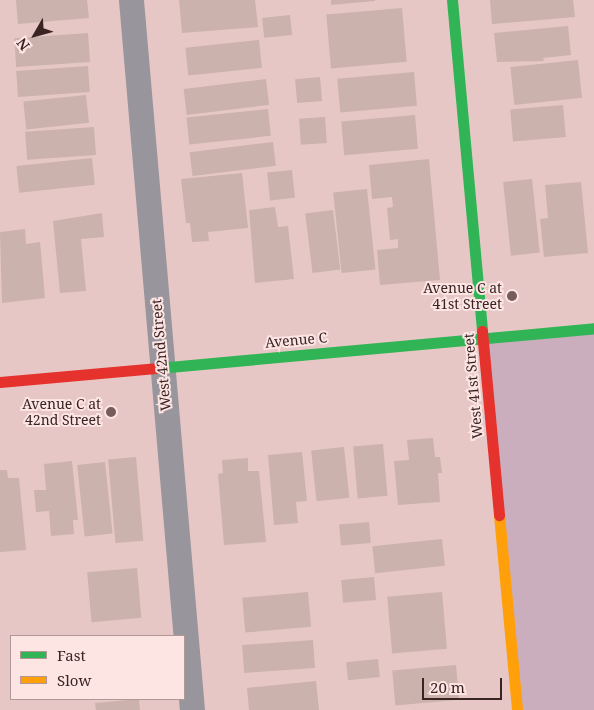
<!DOCTYPE html>
<style>
body{margin:0}
#map{position:relative;width:594px;height:710px;overflow:hidden;background:#e6c7c5;font-family:"Noto Serif",serif}
div>[style]{position:absolute}
[style*='--x']{left:calc(var(--x)*1px);top:calc(var(--y)*1px);width:calc(var(--w)*1px);rotate:calc(var(--a)*1deg)}
.green>*{inset:0;background:#caaebd}
.building>*{inset:0;background:#cbb2ac;transform-origin:0 0}
.street>*{height:25px;margin:-12.5px;padding:0 12.5px;transform-origin:12.5px;border-radius:12.5px;background:#98959c}
.fast>*{height:11px;margin:-5.5px;padding:0 5.5px;transform-origin:5.5px;border-radius:5.5px;background:#30b455}
.slow>*{height:11px;margin:-5.5px;padding:0 5.5px;transform-origin:5.5px;border-radius:5.5px;background:#ff9f0a}
.jam>*{height:11px;margin:-5.5px;padding:0 5.5px;transform-origin:5.5px;border-radius:5.5px;background:#e5322d}
.dots>*{width:14px;height:14px;translate:-50% -50%;box-sizing:border-box;border:2px solid #fde5e4;border-radius:50%}
span{translate:-50% -50%;white-space:nowrap;text-align:center;line-height:1.15;-webkit-text-stroke:4px #fde5e4;paint-order:stroke}
.poi-label{font-size:14px;color:#392423}
.right{translate:-100% -50%;text-align:right}
.street-label{font-size:14px;color:#392423}
.legend{position:absolute;left:10px;top:635px;width:175px;height:65px;box-sizing:border-box;background:#fde5e4;border:1px solid #af9897;margin:0;padding:6px 9px;list-style:none;font-size:15px;color:#392423}
.legend li{display:flex;align-items:center;gap:10px;height:25px}
.legend b{width:25px;border:1px solid #af9897}
.north{position:absolute;left:10px;top:10px;width:50px;height:50px;-webkit-text-stroke:4px #fde5e4;paint-order:stroke;rotate:232deg;font-size:14px;font-weight:700;line-height:20px;text-align:center;color:#392423}
.north::after{content:'';display:block;margin:auto;width:18px;height:22px;background:#392423;clip-path:polygon(50% 0,100% 100%,50% 72%,0 100%)}
.scale{position:absolute;left:422px;top:678px;width:80px;height:22px;box-sizing:border-box;border:2px solid #392423;border-top:0;padding-left:6px;font-size:15px;line-height:18px;white-space:nowrap;color:#392423;-webkit-text-stroke:4px #fde5e4;paint-order:stroke}
</style>
<div id="map">
<div class="green">
<i style="clip-path:polygon(594px 328px,594px 710px,516px 710px,483px 338px)"></i>
</div>
<div class="building">
<i style="clip-path:polygon(16px 0,87px 0,89px 18px,18px 24px)"></i>
<i style="clip-path:polygon(179px 0,255px 0,258px 27px,182px 33px)"></i>
<i style="clip-path:polygon(331px 0,375px 0,375px 1px,331px 5px)"></i>
<i style="clip-path:polygon(490px 0,573px 0,575px 17px,492px 24px)"></i>
<i style="left:402px;top:8px;width:54px;height:76px;rotate:85deg"></i>
<i style="left:290px;top:15px;width:20px;height:28px;rotate:84deg"></i>
<i style="clip-path:polygon(568px 26px,571px 55px,543px 58px,544px 61px,497px 62px,494px 33px)"></i>
<i style="left:88px;top:33px;width:29px;height:74px;rotate:86deg"></i>
<i style="left:259px;top:40px;width:28px;height:74px;rotate:84deg"></i>
<i style="left:578px;top:60px;width:38px;height:68px;rotate:84deg"></i>
<i style="left:88px;top:66px;width:26px;height:72px;rotate:86deg"></i>
<i style="left:414px;top:72px;width:34px;height:77px;rotate:85deg"></i>
<i style="left:320px;top:77px;width:24px;height:25px;rotate:85deg"></i>
<i style="left:266px;top:79px;width:26px;height:83px;rotate:83deg"></i>
<i style="left:86px;top:95px;width:28px;height:63px;rotate:84deg"></i>
<i style="left:563px;top:105px;width:32px;height:53px;rotate:85deg"></i>
<i style="left:268px;top:109px;width:27px;height:82px;rotate:84deg"></i>
<i style="left:415px;top:115px;width:34px;height:74px;rotate:85deg"></i>
<i style="left:325px;top:117px;width:26px;height:26px;rotate:86deg"></i>
<i style="left:94px;top:127px;width:28px;height:69px;rotate:86deg"></i>
<i style="left:273px;top:142px;width:24px;height:84px;rotate:83deg"></i>
<i style="left:92px;top:158px;width:27px;height:76px;rotate:84deg"></i>
<i style="clip-path:polygon(429px 159px,440px 280px,380px 285px,377px 250px,398px 248px,398px 239px,390px 240px,387px 208px,393px 207px,392px 197px,372px 199px,369px 165px)"></i>
<i style="left:292px;top:170px;width:28px;height:25px;rotate:84deg"></i>
<i style="clip-path:polygon(242px 173px,248px 228px,208px 232px,209px 241px,192px 242px,190px 223px,186px 223px,181px 179px)"></i>
<i style="left:532px;top:179px;width:74px;height:29px;rotate:84deg"></i>
<i style="clip-path:polygon(581px 182px,588px 253px,544px 257px,540px 219px,548px 218px,545px 185px)"></i>
<i style="left:367px;top:189px;width:81px;height:34px;rotate:84deg"></i>
<i style="clip-path:polygon(275px 207px,278px 227px,288px 226px,294px 279px,255px 283px,249px 210px)"></i>
<i style="left:333px;top:210px;width:60px;height:28px;rotate:83deg"></i>
<i style="clip-path:polygon(102px 213px,104px 237px,81px 239px,86px 291px,60px 293px,53px 221px)"></i>
<i style="clip-path:polygon(25px 229px,26px 244px,40px 242px,45px 298px,2px 303px,0 232px)"></i>
<i style="clip-path:polygon(433px 438px,435px 457px,440px 457px,442px 473px,438px 473px,440px 502px,398px 505px,394px 461px,409px 460px,407px 440px)"></i>
<i style="left:383px;top:444px;width:52px;height:30px;rotate:85deg"></i>
<i style="left:344px;top:447px;width:51px;height:33px;rotate:84deg"></i>
<i style="clip-path:polygon(302px 452px,307px 501px,296px 502px,298px 523px,274px 525px,268px 455px)"></i>
<i style="left:136px;top:457px;width:84px;height:28px;rotate:85deg"></i>
<i style="clip-path:polygon(248px 458px,248px 471px,259px 471px,266px 542px,224px 545px,218px 474px,223px 473px,222px 460px)"></i>
<i style="clip-path:polygon(72px 461px,78px 520px,73px 520px,74px 534px,51px 536px,49px 511px,36px 512px,34px 490px,46px 490px,44px 464px)"></i>
<i style="left:105px;top:462px;width:72px;height:28px;rotate:84deg"></i>
<i style="clip-path:polygon(0 470px,7px 470px,8px 478px,19px 478px,26px 550px,0 552px)"></i>
<i style="left:369px;top:522px;width:21px;height:30px;rotate:85deg"></i>
<i style="left:442px;top:539px;width:27px;height:70px;rotate:84deg"></i>
<i style="left:137px;top:568px;width:50px;height:50px;rotate:85deg"></i>
<i style="left:374px;top:577px;width:23px;height:33px;rotate:85deg"></i>
<i style="left:308px;top:592px;width:35px;height:66px;rotate:85deg"></i>
<i style="left:442px;top:592px;width:57px;height:55px;rotate:85deg"></i>
<i style="left:313px;top:640px;width:28px;height:71px;rotate:86deg"></i>
<i style="left:378px;top:659px;width:18px;height:32px;rotate:84deg"></i>
<i style="left:456px;top:665px;width:35px;height:64px;rotate:85deg"></i>
<i style="clip-path:polygon(316px 681px,319px 710px,249px 710px,247px 688px)"></i>
<i style="clip-path:polygon(139px 699px,140px 710px,96px 710px,95px 703px)"></i>
</div>
<div class="street">
<i style="--x:131;--y:0;--w:713;--a:85.09"></i>
</div>
<div class="fast">
<i style="--x:452;--y:0;--w:332;--a:84.8"></i>
<i style="--x:158;--y:368;--w:438;--a:-5.2"></i>
</div>
<div class="slow">
<i style="--x:499;--y:515;--w:196;--a:84.7"></i>
</div>
<div class="jam">
<i style="--x:482;--y:331;--w:185;--a:84.7"></i>
<i style="--x:0;--y:382;--w:159;--a:-5.1"></i>
</div>
<div class="dots">
<i style="left:512px;top:296px;background:#765d5c"></i>
<i style="left:111px;top:412px;background:#765d5c"></i>
</div>
<div class="poi-label">
<span class="right" style="left:502px;top:296px">Avenue C at<br>41st Street</span>
<span class="right" style="left:101px;top:412px">Avenue C at<br>42nd Street</span>
</div>
<div class="street-label">
<span style="left:296px;top:340px;rotate:-5deg">Avenue C</span>
<span style="left:161px;top:355px;rotate:-95deg">West 42nd Street</span>
<span style="left:473px;top:386px;rotate:-95deg">West 41st Street</span>
</div>
<ul class="legend">
<li><b style="height:6px;background:#30b455"></b>Fast</li>
<li><b style="height:6px;background:#ff9f0a"></b>Slow</li>
</ul>
<div class="north">N</div>
<div class="scale">20 m</div>
</div>
